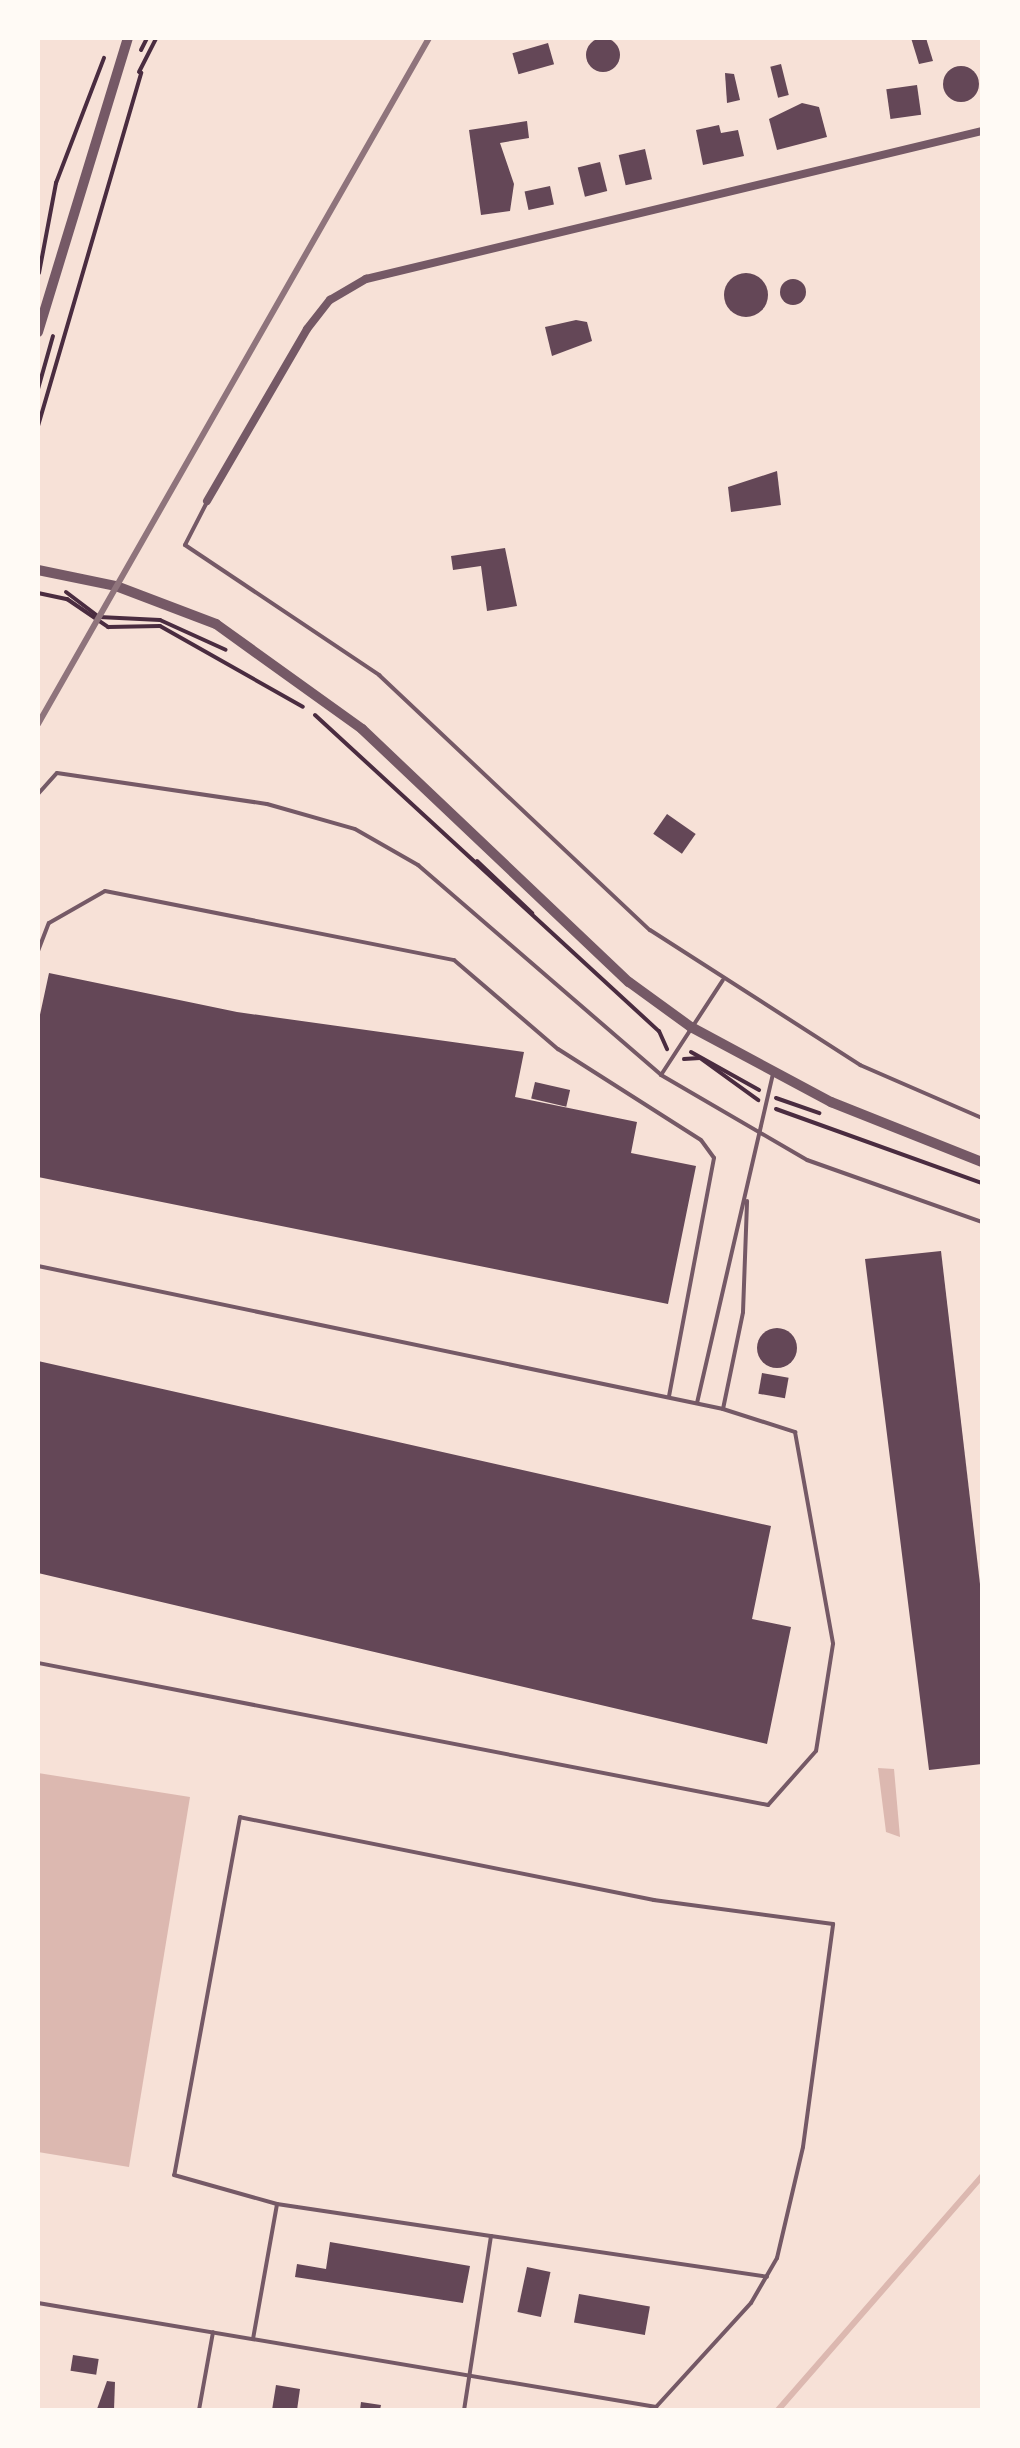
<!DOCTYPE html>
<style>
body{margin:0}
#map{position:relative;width:1020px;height:2448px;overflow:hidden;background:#f7e1d7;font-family:Rubik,sans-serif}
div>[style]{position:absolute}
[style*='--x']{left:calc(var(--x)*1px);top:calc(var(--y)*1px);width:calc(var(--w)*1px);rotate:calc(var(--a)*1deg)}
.water>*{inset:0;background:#dcb8b0}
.stream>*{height:6px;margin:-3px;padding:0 3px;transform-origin:3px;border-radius:3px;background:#dcb8b0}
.building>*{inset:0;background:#644757;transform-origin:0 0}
.round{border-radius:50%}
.path>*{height:4px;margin:-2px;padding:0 2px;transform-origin:2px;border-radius:2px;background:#4a2c40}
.service>*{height:4px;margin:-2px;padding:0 2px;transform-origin:2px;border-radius:2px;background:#755966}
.minor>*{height:8px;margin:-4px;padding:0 4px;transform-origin:4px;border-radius:4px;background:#755966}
.tertiary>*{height:10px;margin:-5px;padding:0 5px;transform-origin:5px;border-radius:5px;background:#755966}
.rail>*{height:6px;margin:-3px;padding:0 3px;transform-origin:3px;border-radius:3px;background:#8f747c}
span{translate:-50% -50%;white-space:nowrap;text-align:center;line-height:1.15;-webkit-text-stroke:10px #fffaf5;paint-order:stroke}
.frame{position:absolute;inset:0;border:40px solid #fffaf5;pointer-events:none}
</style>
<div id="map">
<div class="water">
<i style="clip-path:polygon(878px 1768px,894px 1769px,900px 1837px,886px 1832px)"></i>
<i style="clip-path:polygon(38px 1773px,190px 1797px,129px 2167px,38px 2152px)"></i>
</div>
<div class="stream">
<i style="--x:778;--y:2410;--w:310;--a:-48.9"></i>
</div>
<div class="building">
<i style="clip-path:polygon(911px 38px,926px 38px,933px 61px,919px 64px)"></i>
<i class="round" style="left:586px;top:38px;width:34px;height:34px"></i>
<i style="left:548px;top:43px;width:22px;height:37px;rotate:74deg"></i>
<i style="left:781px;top:64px;width:32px;height:11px;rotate:76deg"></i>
<i class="round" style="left:943px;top:66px;width:36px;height:36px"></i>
<i style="clip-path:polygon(725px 73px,734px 74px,740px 100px,727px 103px)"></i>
<i style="left:917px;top:85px;width:30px;height:31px;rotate:82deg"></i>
<i style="clip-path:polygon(802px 103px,819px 107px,827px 137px,777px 150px,769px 119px)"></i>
<i style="clip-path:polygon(527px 121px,529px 138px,500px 143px,514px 184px,510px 211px,481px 215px,469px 130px)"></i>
<i style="clip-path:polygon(719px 125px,721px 133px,738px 130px,744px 156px,703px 165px,696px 130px)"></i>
<i style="left:645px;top:149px;width:31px;height:27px;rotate:77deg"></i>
<i style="left:600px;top:162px;width:30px;height:23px;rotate:76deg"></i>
<i style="left:550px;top:186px;width:19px;height:26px;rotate:78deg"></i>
<i class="round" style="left:724px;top:273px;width:44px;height:44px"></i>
<i class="round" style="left:780px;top:279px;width:26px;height:26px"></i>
<i style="clip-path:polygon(576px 320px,587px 322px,592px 341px,552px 356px,545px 327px)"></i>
<i style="clip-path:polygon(777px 471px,781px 505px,731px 512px,728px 487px)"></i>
<i style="clip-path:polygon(505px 548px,517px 606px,487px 611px,481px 566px,453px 570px,451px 556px)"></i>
<i style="left:667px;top:814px;width:35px;height:24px;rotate:35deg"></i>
<i style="clip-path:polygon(49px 973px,237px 1012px,524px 1052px,515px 1097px,637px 1122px,631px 1153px,696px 1166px,668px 1304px,38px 1177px,38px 1024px)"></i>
<i style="left:535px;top:1082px;width:36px;height:17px;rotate:13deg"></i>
<i style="clip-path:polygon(941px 1251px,982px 1601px,982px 1764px,929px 1770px,865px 1259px)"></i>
<i class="round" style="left:757px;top:1328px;width:40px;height:40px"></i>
<i style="clip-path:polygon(38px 1361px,771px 1526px,752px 1619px,791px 1627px,767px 1744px,38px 1573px)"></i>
<i style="left:762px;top:1373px;width:27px;height:21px;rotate:10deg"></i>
<i style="clip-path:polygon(330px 2242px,470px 2266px,463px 2303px,295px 2277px,297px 2264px,326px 2269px)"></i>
<i style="left:527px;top:2267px;width:24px;height:46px;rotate:12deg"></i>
<i style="left:579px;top:2294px;width:72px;height:29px;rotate:10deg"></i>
<i style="left:73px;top:2355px;width:26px;height:16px;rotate:9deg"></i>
<i style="clip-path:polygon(107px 2381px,115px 2382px,114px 2410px,97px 2409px)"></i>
<i style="clip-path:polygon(276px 2385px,300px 2389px,297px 2410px,272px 2410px)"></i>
<i style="clip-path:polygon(361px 2402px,381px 2405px,380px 2410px,360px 2410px)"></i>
</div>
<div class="path">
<i style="--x:141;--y:50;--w:13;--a:-63"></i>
<i style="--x:139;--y:72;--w:38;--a:-63"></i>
<i style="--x:39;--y:273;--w:92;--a:-79.3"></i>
<i style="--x:56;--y:183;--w:134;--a:-69"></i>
<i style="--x:38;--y:389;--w:55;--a:-74.2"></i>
<i style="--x:38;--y:426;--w:368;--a:-73.7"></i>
<i style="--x:66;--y:592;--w:41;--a:37.1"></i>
<i style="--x:99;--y:617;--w:61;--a:2.8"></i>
<i style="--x:160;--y:620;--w:72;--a:24.4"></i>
<i style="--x:38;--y:593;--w:30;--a:12"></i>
<i style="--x:67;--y:599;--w:50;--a:34.3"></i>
<i style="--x:108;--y:627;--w:52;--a:-1.1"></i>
<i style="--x:160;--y:626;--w:164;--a:29.5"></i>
<i style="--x:315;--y:715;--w:467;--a:42.6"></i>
<i style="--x:659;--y:1031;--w:20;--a:66"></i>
<i style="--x:477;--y:861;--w:76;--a:43.4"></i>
<i style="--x:691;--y:1052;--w:78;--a:29.2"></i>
<i style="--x:684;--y:1059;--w:16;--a:-4"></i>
<i style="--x:700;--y:1058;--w:72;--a:35.9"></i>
<i style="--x:776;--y:1098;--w:46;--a:19.2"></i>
<i style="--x:776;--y:1109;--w:219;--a:19.8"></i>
</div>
<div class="service">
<i style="--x:206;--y:504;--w:46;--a:117.1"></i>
<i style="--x:185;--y:545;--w:234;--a:33.8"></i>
<i style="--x:379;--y:675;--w:372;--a:43.3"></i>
<i style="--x:650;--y:930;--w:250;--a:32.7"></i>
<i style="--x:860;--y:1065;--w:133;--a:23.5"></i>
<i style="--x:38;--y:794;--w:28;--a:-48"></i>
<i style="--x:57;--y:773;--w:212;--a:8.4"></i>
<i style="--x:267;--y:804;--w:91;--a:15.9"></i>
<i style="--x:355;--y:829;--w:73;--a:29.7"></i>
<i style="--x:418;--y:865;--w:321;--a:40.8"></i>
<i style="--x:661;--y:1075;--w:169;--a:30.2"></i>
<i style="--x:807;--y:1160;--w:186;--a:19.5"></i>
<i style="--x:38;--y:951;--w:30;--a:-69"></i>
<i style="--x:49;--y:923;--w:64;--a:-29.7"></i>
<i style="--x:105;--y:891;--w:356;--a:11.2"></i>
<i style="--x:454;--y:960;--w:137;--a:40.6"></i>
<i style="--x:558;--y:1049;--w:169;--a:32.5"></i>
<i style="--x:701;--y:1140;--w:22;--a:54"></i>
<i style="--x:714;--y:1158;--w:243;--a:100.7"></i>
<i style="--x:661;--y:1075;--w:113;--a:-56.9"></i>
<i style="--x:38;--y:1266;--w:700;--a:11.79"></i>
<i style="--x:723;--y:1409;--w:76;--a:17.7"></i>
<i style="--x:795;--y:1432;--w:215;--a:79.8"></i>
<i style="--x:833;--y:1644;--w:108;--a:99"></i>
<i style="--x:816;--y:1751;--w:72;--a:131.6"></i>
<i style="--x:768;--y:1805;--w:744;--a:-168.99"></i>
<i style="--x:697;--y:1403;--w:338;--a:-77"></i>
<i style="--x:723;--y:1409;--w:99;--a:-78.3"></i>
<i style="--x:743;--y:1312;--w:111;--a:-87.9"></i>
<i style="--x:491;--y:2236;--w:279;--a:8.4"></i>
<i style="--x:38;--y:2303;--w:627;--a:9.55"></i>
<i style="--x:656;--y:2407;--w:141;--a:-47.6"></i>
<i style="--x:751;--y:2303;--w:52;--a:-60"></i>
<i style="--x:777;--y:2258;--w:114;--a:-76.8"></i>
<i style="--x:803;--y:2147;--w:225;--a:-82.3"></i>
<i style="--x:833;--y:1924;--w:181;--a:-172.4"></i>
<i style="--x:654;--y:1900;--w:422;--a:-168.7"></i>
<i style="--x:240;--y:1817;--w:364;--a:100.4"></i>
<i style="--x:174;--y:2175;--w:107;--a:15.7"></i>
<i style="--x:253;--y:2339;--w:137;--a:-79.9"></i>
<i style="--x:277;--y:2204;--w:216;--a:8.5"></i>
<i style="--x:491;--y:2236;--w:176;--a:98.8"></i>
<i style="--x:199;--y:2410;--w:79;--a:-79.8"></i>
</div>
<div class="minor">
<i style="--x:207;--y:501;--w:199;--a:-59.8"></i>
<i style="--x:307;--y:329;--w:37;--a:-52"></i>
<i style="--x:330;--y:300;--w:42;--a:-30.3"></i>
<i style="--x:366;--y:279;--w:634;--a:-13.51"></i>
</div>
<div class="tertiary">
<i style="--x:38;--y:332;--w:307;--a:-73"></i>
<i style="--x:38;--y:570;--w:80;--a:11.6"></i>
<i style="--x:116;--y:586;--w:107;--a:20.8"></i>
<i style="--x:216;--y:624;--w:180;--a:35.7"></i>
<i style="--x:362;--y:729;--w:368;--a:43.5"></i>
<i style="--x:629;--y:982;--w:77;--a:36"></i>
<i style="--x:691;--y:1027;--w:159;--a:28.2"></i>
<i style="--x:831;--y:1102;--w:162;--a:21.7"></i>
</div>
<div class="rail">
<i style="--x:38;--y:724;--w:790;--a:-60.32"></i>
</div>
<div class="frame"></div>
</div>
